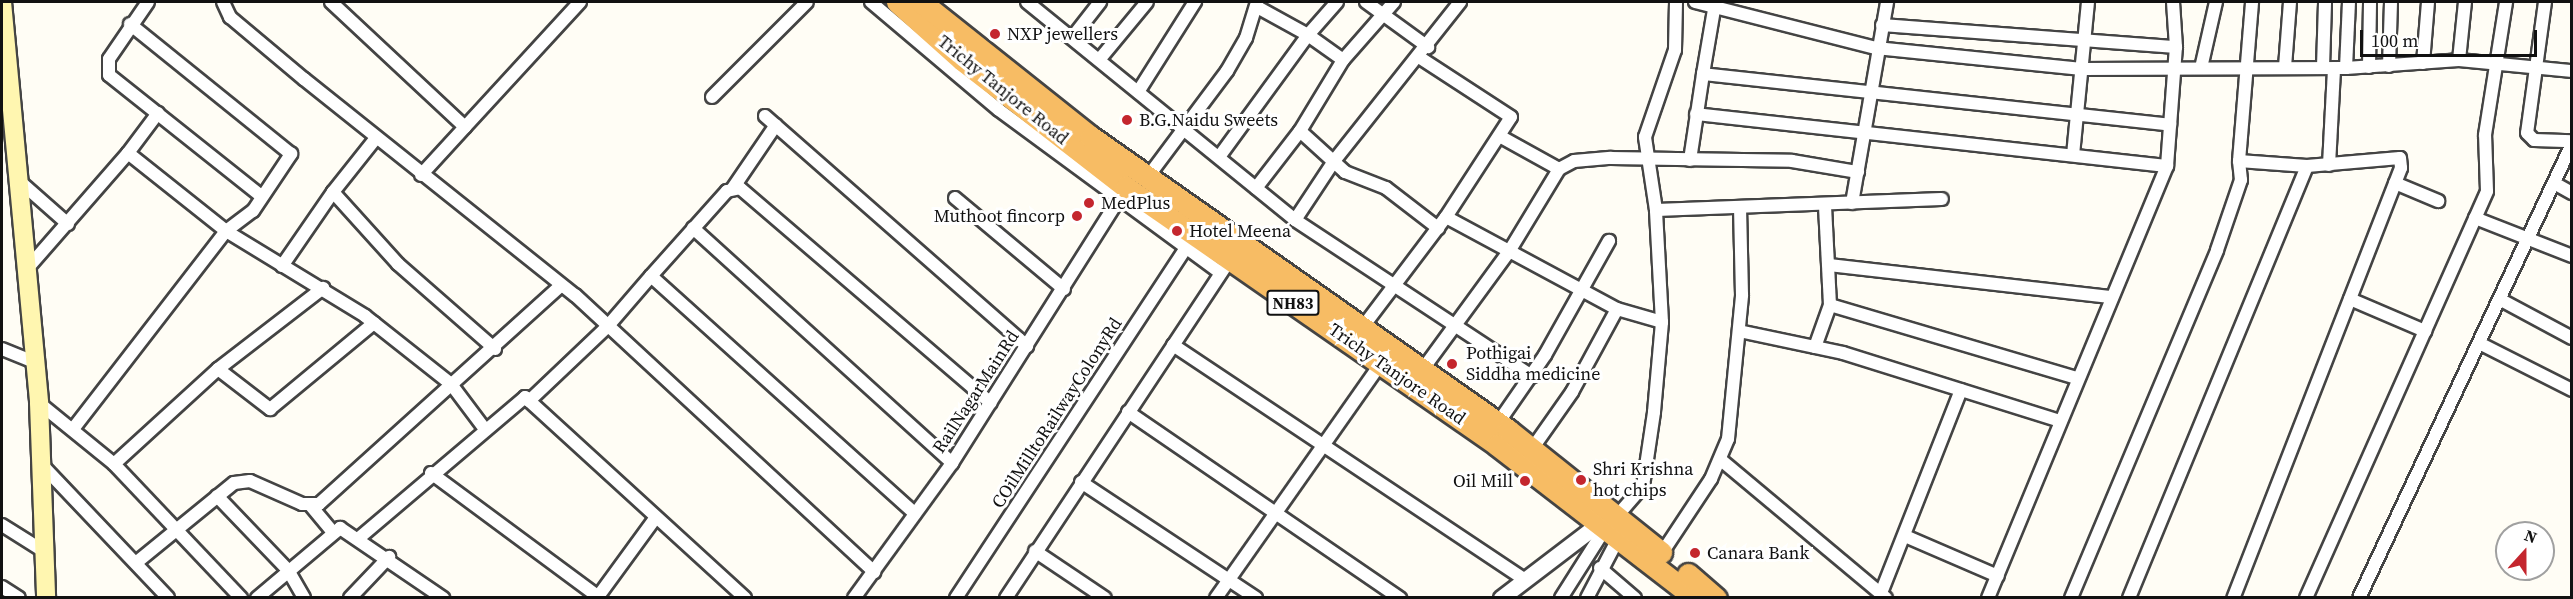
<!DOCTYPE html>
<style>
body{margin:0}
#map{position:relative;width:2573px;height:599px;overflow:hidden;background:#fffdf5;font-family:"Source Serif 4",serif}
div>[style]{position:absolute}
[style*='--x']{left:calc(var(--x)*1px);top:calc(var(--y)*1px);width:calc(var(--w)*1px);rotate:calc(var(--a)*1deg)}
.roads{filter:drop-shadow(2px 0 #444) drop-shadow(-2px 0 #444) drop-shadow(0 2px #444) drop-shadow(0 -2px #444)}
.minor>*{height:12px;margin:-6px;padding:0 6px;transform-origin:6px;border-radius:6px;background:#fff}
.tertiary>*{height:15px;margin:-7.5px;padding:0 7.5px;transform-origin:7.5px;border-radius:7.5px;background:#fff}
.secondary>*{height:18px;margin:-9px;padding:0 9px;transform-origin:9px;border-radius:9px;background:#fff6b0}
.trunk>*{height:21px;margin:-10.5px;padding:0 10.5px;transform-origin:10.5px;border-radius:10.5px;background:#f7bc64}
.dots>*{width:16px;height:16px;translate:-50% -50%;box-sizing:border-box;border:3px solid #fff;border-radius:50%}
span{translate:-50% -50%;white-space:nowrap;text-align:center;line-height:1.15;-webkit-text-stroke:6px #fff;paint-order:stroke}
.shield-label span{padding:2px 4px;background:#fff;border:2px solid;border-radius:4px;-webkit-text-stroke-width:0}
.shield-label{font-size:16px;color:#111;font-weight:700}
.poi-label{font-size:18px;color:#111}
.left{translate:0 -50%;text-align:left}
.right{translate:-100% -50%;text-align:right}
.street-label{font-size:18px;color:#111}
.frame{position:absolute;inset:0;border:3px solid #111;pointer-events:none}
.north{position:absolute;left:2495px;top:521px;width:60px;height:60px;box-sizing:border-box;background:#fff;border:2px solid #a0a0a0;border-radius:50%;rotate:21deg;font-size:16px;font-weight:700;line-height:24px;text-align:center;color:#111}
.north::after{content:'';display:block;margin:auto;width:21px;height:27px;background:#c4262e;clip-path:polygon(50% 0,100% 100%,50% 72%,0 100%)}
.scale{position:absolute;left:2360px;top:30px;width:177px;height:27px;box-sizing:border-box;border:3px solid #111;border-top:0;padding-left:8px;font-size:18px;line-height:21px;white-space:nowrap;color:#111;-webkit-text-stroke:4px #fff;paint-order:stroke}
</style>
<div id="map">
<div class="roads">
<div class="minor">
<i style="--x:148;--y:2;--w:69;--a:124.4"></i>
<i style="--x:109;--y:59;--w:16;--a:90"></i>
<i style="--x:109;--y:75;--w:194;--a:38.5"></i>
<i style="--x:223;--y:2;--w:17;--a:65"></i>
<i style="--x:230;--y:17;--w:97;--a:40"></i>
<i style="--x:304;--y:79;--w:347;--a:38.6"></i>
<i style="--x:575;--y:295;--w:408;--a:42.8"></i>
<i style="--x:331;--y:2;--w:183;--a:43"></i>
<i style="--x:465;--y:127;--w:65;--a:132.5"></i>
<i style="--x:871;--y:2;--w:167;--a:40.2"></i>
<i style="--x:999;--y:110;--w:275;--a:36.3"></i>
<i style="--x:1027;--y:2;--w:345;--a:39.1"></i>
<i style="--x:1295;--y:220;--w:284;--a:33.4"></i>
<i style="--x:1337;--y:2;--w:44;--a:131.3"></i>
<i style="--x:1308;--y:35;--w:43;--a:35.5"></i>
<i style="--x:1366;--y:2;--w:77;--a:36"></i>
<i style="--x:1394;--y:2;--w:77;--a:131.3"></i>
<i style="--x:1343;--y:60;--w:83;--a:121.2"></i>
<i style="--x:1300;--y:131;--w:61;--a:42.3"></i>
<i style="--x:1345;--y:172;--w:44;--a:21.3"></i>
<i style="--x:1386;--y:188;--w:66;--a:37.6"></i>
<i style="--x:1695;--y:2;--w:187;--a:14.3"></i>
<i style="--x:1876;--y:48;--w:207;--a:5.8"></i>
<i style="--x:2082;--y:69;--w:264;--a:-0.2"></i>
<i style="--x:2346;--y:68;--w:113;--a:-4"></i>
<i style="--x:2459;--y:60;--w:114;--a:5.6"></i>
<i style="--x:2545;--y:2;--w:132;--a:97.8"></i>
<i style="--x:2527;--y:133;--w:10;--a:45"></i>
<i style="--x:2534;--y:140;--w:38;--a:2"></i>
<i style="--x:1882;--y:25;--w:295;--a:4.3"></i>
<i style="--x:1072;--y:38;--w:46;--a:-52.1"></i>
<i style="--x:1099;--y:60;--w:75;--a:-50.4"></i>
<i style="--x:2459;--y:60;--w:58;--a:-84.1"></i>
<i style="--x:2423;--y:63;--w:61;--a:-85.3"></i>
<i style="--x:2389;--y:66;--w:64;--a:-88.2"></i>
<i style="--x:2285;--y:67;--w:65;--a:-85.6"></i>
<i style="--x:2323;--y:67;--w:65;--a:-88.2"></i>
<i style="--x:2369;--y:67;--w:65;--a:-89.1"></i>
<i style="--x:2201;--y:68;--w:68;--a:-77.2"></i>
<i style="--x:2346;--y:68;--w:66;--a:-87.4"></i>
<i style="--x:1703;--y:74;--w:71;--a:-80.3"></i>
<i style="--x:1138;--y:92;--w:107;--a:-57.7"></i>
<i style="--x:712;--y:97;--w:134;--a:-45"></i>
<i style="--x:1696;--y:114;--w:474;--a:6.3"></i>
<i style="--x:765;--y:116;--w:349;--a:41.3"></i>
<i style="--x:465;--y:127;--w:170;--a:-47.4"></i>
<i style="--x:376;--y:138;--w:69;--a:128.5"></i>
<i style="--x:333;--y:192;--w:97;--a:47.9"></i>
<i style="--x:398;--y:264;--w:129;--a:41.2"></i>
<i style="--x:128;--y:153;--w:50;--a:-53.1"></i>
<i style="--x:2073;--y:155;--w:154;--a:-84.4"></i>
<i style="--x:1219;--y:157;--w:151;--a:-53.9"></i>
<i style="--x:1308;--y:35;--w:58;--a:-151.2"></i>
<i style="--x:1690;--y:160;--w:87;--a:-81.4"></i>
<i style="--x:1703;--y:74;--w:470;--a:6.2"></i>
<i style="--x:2239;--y:161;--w:160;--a:-85.3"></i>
<i style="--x:2329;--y:165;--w:97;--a:-87"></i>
<i style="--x:1559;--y:169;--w:17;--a:-28"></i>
<i style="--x:1574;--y:161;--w:37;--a:-5"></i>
<i style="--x:1611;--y:158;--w:181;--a:0.9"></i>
<i style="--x:1792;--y:161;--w:67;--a:9.5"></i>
<i style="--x:1147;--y:178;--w:134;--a:-53.2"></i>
<i style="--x:1227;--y:71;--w:38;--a:-60"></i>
<i style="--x:1246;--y:38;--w:38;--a:-73"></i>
<i style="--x:17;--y:179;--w:68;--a:41.4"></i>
<i style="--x:2395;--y:183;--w:47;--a:22.7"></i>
<i style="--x:2554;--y:183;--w:21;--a:29"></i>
<i style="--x:733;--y:188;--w:76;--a:-55.7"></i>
<i style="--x:1256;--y:188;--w:72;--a:-52.3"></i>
<i style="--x:955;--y:198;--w:142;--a:39.9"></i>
<i style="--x:1852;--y:203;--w:204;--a:-80.1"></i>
<i style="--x:1656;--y:210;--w:74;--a:-98.6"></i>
<i style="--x:1645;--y:137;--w:92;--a:-71"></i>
<i style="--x:1675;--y:50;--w:48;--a:-88.8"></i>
<i style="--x:1446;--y:217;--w:194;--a:28.3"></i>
<i style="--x:1617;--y:309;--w:47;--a:16.1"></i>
<i style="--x:2475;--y:218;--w:104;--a:21.4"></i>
<i style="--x:1295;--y:220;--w:71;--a:-56.5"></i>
<i style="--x:1334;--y:161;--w:203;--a:-51.6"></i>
<i style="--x:693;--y:228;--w:350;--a:42.2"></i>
<i style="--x:1829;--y:265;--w:285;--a:6.5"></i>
<i style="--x:282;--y:266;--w:90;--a:-55.4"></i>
<i style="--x:26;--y:270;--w:155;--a:-48.9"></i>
<i style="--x:128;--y:153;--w:125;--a:38.5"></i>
<i style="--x:226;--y:231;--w:34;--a:-37"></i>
<i style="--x:253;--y:211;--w:69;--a:-56.3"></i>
<i style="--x:291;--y:154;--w:207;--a:-141.1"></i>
<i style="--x:651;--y:276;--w:114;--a:-48.2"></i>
<i style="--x:727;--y:191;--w:13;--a:-13"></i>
<i style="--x:740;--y:188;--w:330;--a:40.6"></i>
<i style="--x:2350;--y:299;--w:82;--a:23.1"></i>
<i style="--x:2503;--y:301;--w:78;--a:28.2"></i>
<i style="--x:1830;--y:305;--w:258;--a:16.5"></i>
<i style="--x:1362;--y:328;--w:139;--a:-52.9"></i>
<i style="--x:1446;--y:217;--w:119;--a:-57"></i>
<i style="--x:1511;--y:117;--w:110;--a:-146.9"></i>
<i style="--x:1739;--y:331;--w:106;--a:11.9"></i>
<i style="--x:1843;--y:353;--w:227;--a:17.4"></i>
<i style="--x:2481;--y:344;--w:102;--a:26.8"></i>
<i style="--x:1173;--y:345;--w:423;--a:33.7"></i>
<i style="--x:1815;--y:347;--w:45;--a:-70.3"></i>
<i style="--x:1830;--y:305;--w:99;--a:-92.9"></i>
<i style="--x:2;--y:349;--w:32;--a:22"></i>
<i style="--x:218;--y:369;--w:66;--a:37.6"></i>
<i style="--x:270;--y:409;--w:135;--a:-39.6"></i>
<i style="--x:1423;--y:369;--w:147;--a:-53.8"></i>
<i style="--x:1510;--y:250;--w:95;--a:-58.8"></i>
<i style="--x:1559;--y:169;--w:66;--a:-151.1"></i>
<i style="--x:529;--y:401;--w:108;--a:-43.5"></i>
<i style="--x:607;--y:327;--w:67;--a:-49.2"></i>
<i style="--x:651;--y:276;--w:355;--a:42"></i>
<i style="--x:39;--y:403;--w:97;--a:39.1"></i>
<i style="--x:114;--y:464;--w:185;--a:46.5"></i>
<i style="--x:1128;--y:412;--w:330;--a:34.4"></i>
<i style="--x:1498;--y:423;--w:83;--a:-55.3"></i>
<i style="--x:1545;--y:355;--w:131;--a:-60.7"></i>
<i style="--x:73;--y:429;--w:250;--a:-52.3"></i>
<i style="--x:226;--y:231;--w:163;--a:31.4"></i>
<i style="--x:365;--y:316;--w:110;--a:38.3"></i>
<i style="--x:451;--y:384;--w:55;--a:53.1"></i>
<i style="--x:1532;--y:449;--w:70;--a:-54.9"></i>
<i style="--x:1572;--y:392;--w:94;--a:-61.5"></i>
<i style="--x:1721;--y:460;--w:215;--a:39.9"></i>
<i style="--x:114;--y:464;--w:141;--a:-42.4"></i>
<i style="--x:218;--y:369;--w:133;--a:-37.6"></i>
<i style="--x:42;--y:465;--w:183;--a:46.5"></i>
<i style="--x:431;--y:473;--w:210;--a:36.5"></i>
<i style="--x:1081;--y:482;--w:210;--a:33.5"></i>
<i style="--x:217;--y:496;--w:103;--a:46.2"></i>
<i style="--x:288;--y:570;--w:32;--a:60"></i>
<i style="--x:311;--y:506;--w:33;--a:50"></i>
<i style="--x:1617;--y:516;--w:40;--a:-49"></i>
<i style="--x:1643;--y:486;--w:75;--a:-81.5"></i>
<i style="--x:1654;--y:412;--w:90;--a:-84.9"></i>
<i style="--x:1662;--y:322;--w:112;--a:-93.1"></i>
<i style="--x:1656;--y:210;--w:286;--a:-2.2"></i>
<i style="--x:2;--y:525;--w:51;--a:32.1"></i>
<i style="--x:1905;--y:536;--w:101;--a:23.3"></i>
<i style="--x:359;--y:538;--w:218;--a:-40.3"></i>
<i style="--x:525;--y:397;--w:298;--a:42.4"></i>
<i style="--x:1035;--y:551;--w:84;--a:33.9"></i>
<i style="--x:1662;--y:553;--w:89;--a:-56.5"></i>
<i style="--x:1711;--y:479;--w:43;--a:-67"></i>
<i style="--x:1728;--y:439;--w:145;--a:-84.4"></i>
<i style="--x:1742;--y:295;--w:85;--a:-91.3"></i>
<i style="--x:137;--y:562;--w:125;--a:-39.2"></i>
<i style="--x:234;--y:483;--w:16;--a:-7"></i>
<i style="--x:250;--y:481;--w:57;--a:23.9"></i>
<i style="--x:302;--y:504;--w:17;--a:0"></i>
<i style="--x:319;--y:504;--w:326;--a:-42.1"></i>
<i style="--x:1600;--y:568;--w:46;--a:40.6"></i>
<i style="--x:2;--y:587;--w:20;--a:33"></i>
<i style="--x:1881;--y:593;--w:218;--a:-68.5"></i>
<i style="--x:257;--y:598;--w:109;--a:-40.1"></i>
<i style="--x:340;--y:528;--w:125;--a:34.2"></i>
<i style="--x:350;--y:598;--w:57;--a:-46.4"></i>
<i style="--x:597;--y:598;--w:100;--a:-53.9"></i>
<i style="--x:854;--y:598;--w:167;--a:-54"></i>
<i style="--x:952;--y:463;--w:312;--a:-57.7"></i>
<i style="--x:956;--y:598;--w:419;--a:-56.7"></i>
<i style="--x:1006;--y:598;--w:397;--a:-56.5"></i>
<i style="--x:1216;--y:598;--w:289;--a:-54.9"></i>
<i style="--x:1561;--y:598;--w:84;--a:-57.6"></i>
<i style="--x:1587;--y:598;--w:69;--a:-62.3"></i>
<i style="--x:1988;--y:598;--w:468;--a:-67.5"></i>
<i style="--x:2167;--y:166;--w:119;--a:-85.7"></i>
<i style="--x:2176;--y:47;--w:45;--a:-93.8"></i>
<i style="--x:2071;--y:598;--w:377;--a:-67.2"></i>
<i style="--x:2217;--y:250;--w:74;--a:-71.1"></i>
<i style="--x:2241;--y:180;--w:19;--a:-96"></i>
<i style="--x:2239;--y:161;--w:68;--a:4.2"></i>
<i style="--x:2307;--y:166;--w:93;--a:-4.9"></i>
<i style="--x:2400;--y:158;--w:10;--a:84"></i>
<i style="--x:2401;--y:168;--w:462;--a:111.3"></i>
<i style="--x:2129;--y:598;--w:467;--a:-67.6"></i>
<i style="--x:2306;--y:598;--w:445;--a:-66"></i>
<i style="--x:2487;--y:191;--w:56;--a:-92"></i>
<i style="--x:2485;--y:135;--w:135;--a:-81"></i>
<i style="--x:2359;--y:598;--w:501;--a:-64.87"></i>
</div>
<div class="tertiary">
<i style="--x:1501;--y:598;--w:132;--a:-37.3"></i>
</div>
<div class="secondary">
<i style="--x:2;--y:2;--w:403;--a:84.7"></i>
<i style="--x:39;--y:403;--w:195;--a:87.9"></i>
</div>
<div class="trunk">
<i style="--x:897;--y:2;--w:87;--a:41.7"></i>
<i style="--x:962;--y:60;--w:207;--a:37.8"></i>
<i style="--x:1126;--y:187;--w:452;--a:34.8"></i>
<i style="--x:1497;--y:445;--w:250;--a:37.7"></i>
<i style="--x:921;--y:2;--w:217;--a:38.5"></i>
<i style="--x:1091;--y:137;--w:510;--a:35.09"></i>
<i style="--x:1508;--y:430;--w:196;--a:38.6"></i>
<i style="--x:1688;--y:574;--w:37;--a:41"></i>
</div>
</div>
<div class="dots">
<i style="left:995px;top:34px;background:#c4262e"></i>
<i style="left:1127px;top:120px;background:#c4262e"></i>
<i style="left:1089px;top:203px;background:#c4262e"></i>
<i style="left:1077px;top:216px;background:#c4262e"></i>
<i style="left:1177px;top:231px;background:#c4262e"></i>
<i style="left:1452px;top:364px;background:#c4262e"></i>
<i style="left:1581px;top:480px;background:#c4262e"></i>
<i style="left:1525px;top:481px;background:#c4262e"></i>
<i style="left:1695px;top:553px;background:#c4262e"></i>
</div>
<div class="shield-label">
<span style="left:1293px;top:303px">NH83</span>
</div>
<div class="poi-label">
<span class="left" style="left:1007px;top:34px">NXP jewellers</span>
<span class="left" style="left:1139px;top:120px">B.G.Naidu Sweets</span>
<span class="left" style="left:1101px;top:203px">MedPlus</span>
<span class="right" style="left:1065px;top:216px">Muthoot fincorp</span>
<span class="left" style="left:1189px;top:231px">Hotel Meena</span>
<span class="left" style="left:1466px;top:364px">Pothigai<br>Siddha medicine</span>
<span class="left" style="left:1593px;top:480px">Shri Krishna<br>hot chips</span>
<span class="right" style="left:1513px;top:481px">Oil Mill</span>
<span class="left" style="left:1707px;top:553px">Canara Bank</span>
</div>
<div class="street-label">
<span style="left:1003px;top:90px;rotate:39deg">Trichy Tanjore Road</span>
<span style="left:1397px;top:374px;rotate:35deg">Trichy Tanjore Road</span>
<span style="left:976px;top:392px;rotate:-57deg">RailNagarMainRd</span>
<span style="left:1057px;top:413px;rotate:-57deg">COilMilltoRailwayColonyRd</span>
</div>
<div class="frame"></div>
<div class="north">N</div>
<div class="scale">100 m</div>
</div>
